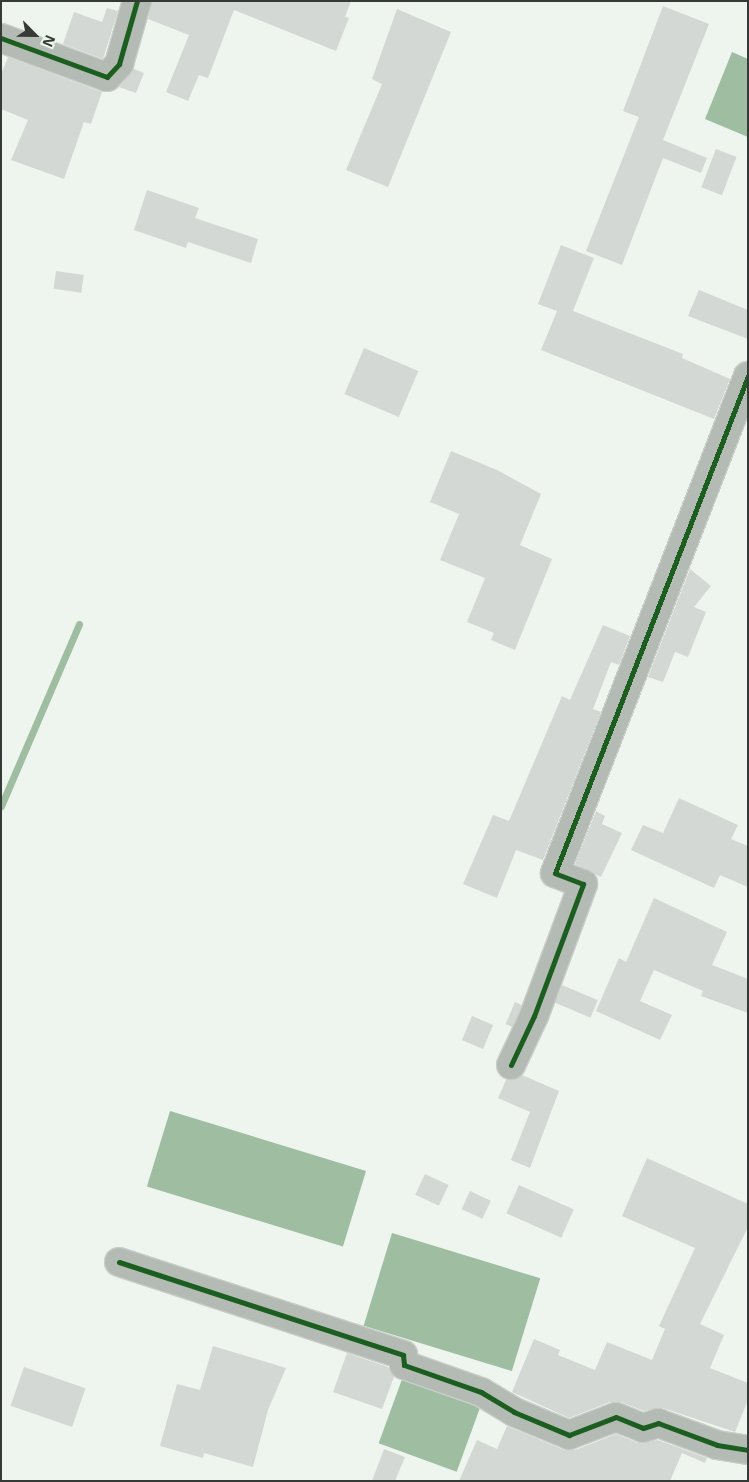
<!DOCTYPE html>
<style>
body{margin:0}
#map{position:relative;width:749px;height:1482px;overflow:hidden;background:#eef4ee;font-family:"Noto Sans",sans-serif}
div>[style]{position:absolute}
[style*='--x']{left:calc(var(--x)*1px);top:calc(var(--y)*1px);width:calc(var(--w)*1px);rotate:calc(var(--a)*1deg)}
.water>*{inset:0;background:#9ebda1;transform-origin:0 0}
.stream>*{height:7px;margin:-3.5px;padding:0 3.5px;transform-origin:3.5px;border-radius:3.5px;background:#9ebda1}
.building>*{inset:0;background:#d4d8d4;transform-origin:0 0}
.roads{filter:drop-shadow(1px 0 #caceca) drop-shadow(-1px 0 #caceca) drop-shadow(0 1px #caceca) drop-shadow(0 -1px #caceca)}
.minor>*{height:28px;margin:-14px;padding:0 14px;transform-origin:14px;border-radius:14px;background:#b4bbb5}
.cycleway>*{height:5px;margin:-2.5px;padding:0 2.5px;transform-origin:2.5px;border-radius:2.5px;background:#1b5e20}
span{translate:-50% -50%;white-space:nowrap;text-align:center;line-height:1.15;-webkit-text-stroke:5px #ebf7eb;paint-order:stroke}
.frame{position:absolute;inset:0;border:2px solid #363a36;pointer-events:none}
.north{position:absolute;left:10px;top:10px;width:50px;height:50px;-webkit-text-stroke:4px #ebf7eb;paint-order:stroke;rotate:113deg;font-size:14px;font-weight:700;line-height:20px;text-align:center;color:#363a36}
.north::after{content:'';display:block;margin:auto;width:18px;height:22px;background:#363a36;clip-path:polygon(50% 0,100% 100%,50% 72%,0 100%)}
</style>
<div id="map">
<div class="water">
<i style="clip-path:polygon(732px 52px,748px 59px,748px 137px,705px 119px)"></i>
<i style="left:170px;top:1111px;width:205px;height:79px;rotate:17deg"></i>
<i style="left:392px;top:1233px;width:155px;height:97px;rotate:17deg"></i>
<i style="left:405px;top:1371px;width:83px;height:77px;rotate:20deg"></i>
</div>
<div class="stream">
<i style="--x:1;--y:806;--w:198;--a:-66.8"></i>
</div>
<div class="building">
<i style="clip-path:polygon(152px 1px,351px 1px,345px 17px,349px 18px,336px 51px,234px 10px,208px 78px,199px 75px,188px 101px,166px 92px,189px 35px,148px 19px)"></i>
<i style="clip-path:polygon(663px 6px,709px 24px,663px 140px,707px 158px,701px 173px,663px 158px,622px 265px,586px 251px,639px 117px,623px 111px)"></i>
<i style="clip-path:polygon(107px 8px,118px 11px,103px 59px,63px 44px,74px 12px,102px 22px)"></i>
<i style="clip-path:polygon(397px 9px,451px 32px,388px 187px,346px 170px,382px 84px,372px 79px)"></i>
<i style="clip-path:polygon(8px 57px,102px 92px,91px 124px,84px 122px,64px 179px,11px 160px,28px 120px,1px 109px,1px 74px)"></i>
<i style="clip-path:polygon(134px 69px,144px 73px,136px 93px,119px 87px)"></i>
<i style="left:716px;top:149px;width:22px;height:41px;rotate:21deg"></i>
<i style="clip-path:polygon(147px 190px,199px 208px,195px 218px,258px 239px,251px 263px,188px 242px,186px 248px,134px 230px)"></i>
<i style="clip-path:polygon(561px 245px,594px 258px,573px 311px,683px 354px,682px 358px,730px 379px,714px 419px,541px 350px,557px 311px,538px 304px)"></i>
<i style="left:56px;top:271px;width:28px;height:18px;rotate:8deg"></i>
<i style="clip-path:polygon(699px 290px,748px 310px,748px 339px,688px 316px)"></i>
<i style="left:364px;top:348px;width:59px;height:50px;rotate:23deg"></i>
<i style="clip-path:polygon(451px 451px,497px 470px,541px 494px,520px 545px,552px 559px,515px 650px,491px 640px,494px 633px,467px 622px,485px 578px,440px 560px,459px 514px,430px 502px)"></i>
<i style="clip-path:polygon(690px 569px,711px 586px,694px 607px,706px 612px,688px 657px,675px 652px,663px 682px,648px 677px)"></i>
<i style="clip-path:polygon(603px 625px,630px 636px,619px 665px,611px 662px,593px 709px,601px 712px,543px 860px,516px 850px,497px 898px,463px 884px,493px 815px,509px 821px,562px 696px,570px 700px)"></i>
<i style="clip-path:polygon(679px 798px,738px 825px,731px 839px,748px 846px,748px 887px,720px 875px,714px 888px,631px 850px,643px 825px,663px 833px)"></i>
<i style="clip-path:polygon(596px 811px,605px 816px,602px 824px,622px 833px,601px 877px,575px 864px)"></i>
<i style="clip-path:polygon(654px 898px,727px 932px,712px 965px,748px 979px,748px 1013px,701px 996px,703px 991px,654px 970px,640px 1001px,672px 1015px,660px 1040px,596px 1011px,619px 958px,626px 962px)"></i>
<i style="left:562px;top:985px;width:39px;height:19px;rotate:23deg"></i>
<i style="left:515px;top:1002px;width:8px;height:24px;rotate:23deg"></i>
<i style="left:472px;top:1016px;width:23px;height:26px;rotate:23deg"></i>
<i style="clip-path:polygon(522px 1075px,559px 1091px,530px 1168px,511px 1160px,530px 1112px,498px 1098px,506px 1080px,513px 1080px)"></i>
<i style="clip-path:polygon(647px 1158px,748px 1204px,748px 1227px,700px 1324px,724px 1335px,710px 1368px,748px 1383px,748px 1400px,735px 1432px,663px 1408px,644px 1411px,621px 1402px,610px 1402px,569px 1418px,512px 1392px,534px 1339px,560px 1350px,558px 1355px,595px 1370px,607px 1342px,652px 1360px,665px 1329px,659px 1326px,695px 1248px,622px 1216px)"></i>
<i style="left:425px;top:1174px;width:26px;height:23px;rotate:25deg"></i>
<i style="left:519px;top:1185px;width:60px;height:31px;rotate:24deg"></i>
<i style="left:470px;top:1191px;width:23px;height:20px;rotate:25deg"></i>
<i style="clip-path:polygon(213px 1346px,286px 1368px,268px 1410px,253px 1467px,204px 1453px,203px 1458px,160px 1446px,177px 1384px,200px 1390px)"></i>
<i style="clip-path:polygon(347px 1353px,388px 1367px,394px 1377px,382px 1409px,333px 1392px)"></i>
<i style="left:24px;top:1367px;width:65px;height:41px;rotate:19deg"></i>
<i style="clip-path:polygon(507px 1426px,564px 1450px,575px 1450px,616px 1434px,638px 1443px,658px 1440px,707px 1458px,705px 1463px,682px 1453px,670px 1481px,459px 1481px,477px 1440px,497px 1449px)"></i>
<i style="clip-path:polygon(384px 1449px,405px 1457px,398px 1474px,395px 1481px,372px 1481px)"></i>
</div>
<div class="roads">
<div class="minor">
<i style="--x:1;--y:38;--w:113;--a:20.2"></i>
<i style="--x:107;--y:77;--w:18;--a:-47"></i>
<i style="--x:119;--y:64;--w:66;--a:-74.1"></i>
<i style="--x:511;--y:1065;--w:54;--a:-64.9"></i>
<i style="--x:534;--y:1016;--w:141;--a:-69.6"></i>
<i style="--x:583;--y:884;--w:30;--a:-159"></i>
<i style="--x:555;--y:873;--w:533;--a:-68.78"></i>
<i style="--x:119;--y:1262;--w:299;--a:18.1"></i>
<i style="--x:403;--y:1355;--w:10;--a:84"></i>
<i style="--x:404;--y:1365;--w:82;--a:19.3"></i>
<i style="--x:481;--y:1392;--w:39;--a:31"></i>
<i style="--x:514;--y:1412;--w:60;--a:22.7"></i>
<i style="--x:569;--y:1435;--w:50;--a:-21"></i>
<i style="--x:616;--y:1417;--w:29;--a:22"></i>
<i style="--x:643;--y:1428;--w:16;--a:-18"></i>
<i style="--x:658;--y:1423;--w:63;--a:20.4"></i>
<i style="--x:717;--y:1445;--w:31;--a:9"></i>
</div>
</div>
<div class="cycleway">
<i style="--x:1;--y:38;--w:113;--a:20.2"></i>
<i style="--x:107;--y:77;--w:18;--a:-47"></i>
<i style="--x:119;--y:64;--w:66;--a:-74.1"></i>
<i style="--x:511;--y:1065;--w:54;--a:-64.9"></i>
<i style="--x:534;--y:1016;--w:141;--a:-69.6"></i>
<i style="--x:583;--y:884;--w:30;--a:-159"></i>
<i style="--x:555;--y:873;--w:533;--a:-68.78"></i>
<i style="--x:119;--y:1262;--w:299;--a:18.1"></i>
<i style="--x:403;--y:1355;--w:10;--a:84"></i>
<i style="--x:404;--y:1365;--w:82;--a:19.3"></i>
<i style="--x:481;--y:1392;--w:39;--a:31"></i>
<i style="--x:514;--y:1412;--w:60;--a:22.7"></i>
<i style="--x:569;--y:1435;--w:50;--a:-21"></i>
<i style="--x:616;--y:1417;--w:29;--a:22"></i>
<i style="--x:643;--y:1428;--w:16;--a:-18"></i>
<i style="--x:658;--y:1423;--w:63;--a:20.4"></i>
<i style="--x:717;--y:1445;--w:31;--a:9"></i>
</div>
<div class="frame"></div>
<div class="north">N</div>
</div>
